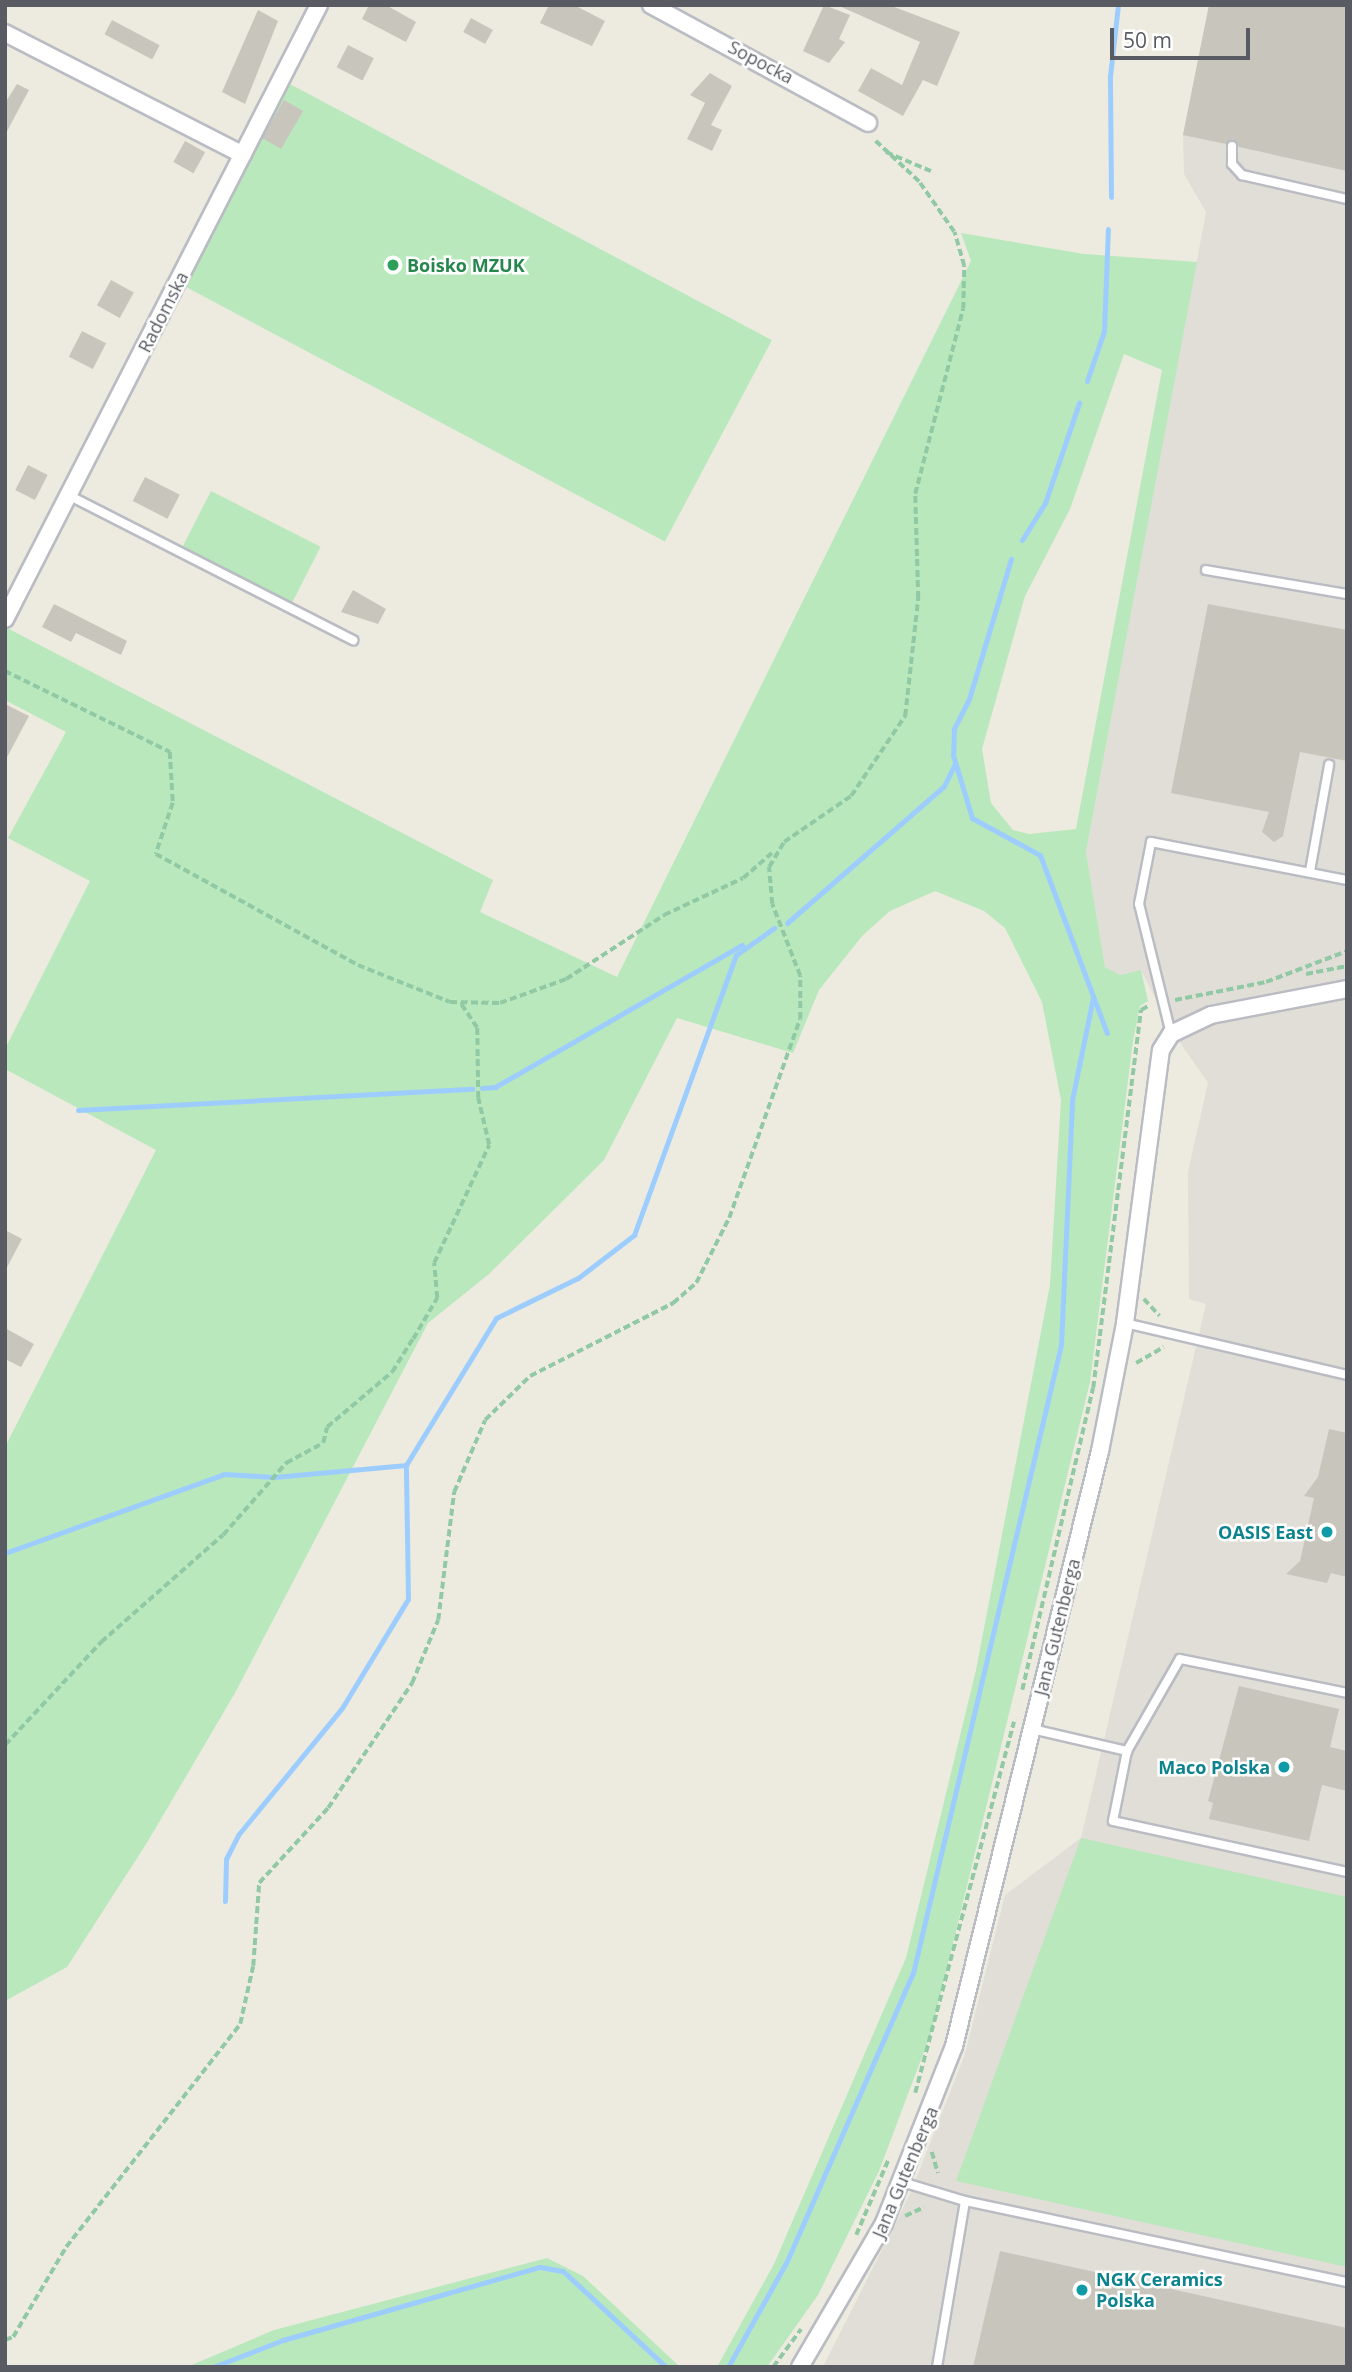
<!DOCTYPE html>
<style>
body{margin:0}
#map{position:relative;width:1352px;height:2372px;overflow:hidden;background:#edebdf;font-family:"Open Sans",sans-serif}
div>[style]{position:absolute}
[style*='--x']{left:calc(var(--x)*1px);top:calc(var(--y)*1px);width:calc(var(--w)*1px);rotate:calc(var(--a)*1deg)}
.industrial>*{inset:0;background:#e0ded7}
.green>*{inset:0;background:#b8e8bc;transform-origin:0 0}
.stream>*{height:5px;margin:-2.5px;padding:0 2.5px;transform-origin:2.5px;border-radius:2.5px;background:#9dcdff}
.building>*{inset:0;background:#c8c5bc;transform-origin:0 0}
.path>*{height:3.5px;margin-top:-1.75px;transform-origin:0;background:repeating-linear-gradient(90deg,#91c9a5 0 7px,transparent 0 10.5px)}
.roads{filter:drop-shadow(2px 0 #babcc3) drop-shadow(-2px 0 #babcc3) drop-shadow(0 2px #babcc3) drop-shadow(0 -2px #babcc3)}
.lane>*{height:8px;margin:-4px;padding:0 4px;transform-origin:4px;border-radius:4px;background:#fff}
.street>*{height:16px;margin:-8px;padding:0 8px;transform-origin:8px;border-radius:8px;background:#fff}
.dots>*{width:19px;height:19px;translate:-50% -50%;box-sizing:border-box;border:4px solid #fff;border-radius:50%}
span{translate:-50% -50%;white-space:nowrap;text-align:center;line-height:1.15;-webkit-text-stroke:5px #fff;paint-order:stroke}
.street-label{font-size:18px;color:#585c62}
.leisure-label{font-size:18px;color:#27864d;font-weight:700}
.left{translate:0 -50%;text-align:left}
.culture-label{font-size:18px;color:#0d838f;font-weight:700}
.right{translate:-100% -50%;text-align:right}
.frame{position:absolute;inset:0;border:7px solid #585c62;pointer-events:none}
.scale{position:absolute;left:1110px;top:28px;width:140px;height:32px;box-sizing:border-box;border:4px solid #585c62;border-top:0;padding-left:9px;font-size:21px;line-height:24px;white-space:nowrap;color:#585c62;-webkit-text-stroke:5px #fff;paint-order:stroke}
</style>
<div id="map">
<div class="industrial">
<i style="clip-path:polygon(1209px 5px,1347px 5px,1347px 2367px,823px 2367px,911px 2192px,965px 2054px,1005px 1895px,1081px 1838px,1206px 1304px,1189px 1299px,1188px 1172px,1208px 1083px,1170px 1028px,1141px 970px,1120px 975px,1105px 967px,1086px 852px,1206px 212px,1184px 174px,1183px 135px)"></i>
</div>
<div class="green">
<i style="left:288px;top:83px;width:548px;height:228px;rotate:28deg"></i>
<i style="clip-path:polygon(evenodd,961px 233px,1084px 254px,1197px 262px,1086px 852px,1105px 967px,1120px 975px,1141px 970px,1148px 1001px,1140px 1006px,1133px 1041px,1090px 1382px,931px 2033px,879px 2171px,818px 2295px,767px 2367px,717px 2367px,774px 2264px,906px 1958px,976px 1670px,1050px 1285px,1061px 1100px,1042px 1002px,1005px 928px,984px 911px,935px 891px,890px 911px,863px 935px,819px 990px,793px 1053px,677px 1018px,604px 1160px,489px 1274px,428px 1323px,235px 1693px,148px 1841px,67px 1967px,5px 2001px,5px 1447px,156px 1150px,5px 1069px,5px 1049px,90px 881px,8px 838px,66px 732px,5px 700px,5px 627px,493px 880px,480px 912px,617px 977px,971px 261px,961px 233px,1124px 354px,1162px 370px,1076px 829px,1029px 834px,1013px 830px,991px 803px,982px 749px,1025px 596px,1070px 509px,1124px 354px)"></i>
<i style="left:211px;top:491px;width:123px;height:64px;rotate:27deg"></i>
<i style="clip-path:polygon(1081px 1838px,1347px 1897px,1347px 2267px,956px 2181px)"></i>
<i style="clip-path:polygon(547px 2258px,583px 2276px,680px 2367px,187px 2367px,274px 2330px)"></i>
</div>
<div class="stream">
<i style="--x:1111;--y:197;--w:121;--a:-90.5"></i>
<i style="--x:1110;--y:76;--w:71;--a:-83.6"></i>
<i style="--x:1087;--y:381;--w:53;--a:-71.2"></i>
<i style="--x:1104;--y:331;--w:102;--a:-87.8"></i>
<i style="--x:1022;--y:540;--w:44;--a:-58.1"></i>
<i style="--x:1045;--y:503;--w:106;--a:-71.2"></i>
<i style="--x:1011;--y:559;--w:146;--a:106.7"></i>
<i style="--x:969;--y:699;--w:34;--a:117"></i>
<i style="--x:954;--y:729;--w:26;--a:92"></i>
<i style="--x:953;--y:755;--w:66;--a:73.2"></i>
<i style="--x:972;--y:818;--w:77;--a:28.6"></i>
<i style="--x:1040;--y:855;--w:190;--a:69.4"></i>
<i style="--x:787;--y:923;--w:208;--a:-41.1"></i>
<i style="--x:944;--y:786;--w:25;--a:-64"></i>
<i style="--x:482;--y:1088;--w:13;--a:-4"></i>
<i style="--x:495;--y:1087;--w:285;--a:-29.9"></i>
<i style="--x:78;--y:1110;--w:395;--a:-3.1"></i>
<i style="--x:5;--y:1553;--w:233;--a:-19.8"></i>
<i style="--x:224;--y:1474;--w:50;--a:3.4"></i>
<i style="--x:274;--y:1477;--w:133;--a:-5.2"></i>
<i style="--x:406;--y:1465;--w:172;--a:-58.5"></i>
<i style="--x:496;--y:1318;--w:91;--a:-26"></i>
<i style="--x:578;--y:1278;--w:71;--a:-37.5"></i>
<i style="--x:634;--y:1235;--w:298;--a:-70"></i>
<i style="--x:736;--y:955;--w:47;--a:-35.4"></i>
<i style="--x:225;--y:1901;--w:42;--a:-88.6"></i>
<i style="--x:226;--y:1859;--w:27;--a:-63"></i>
<i style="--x:238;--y:1835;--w:164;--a:-50.7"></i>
<i style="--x:342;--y:1708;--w:127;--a:-58.8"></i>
<i style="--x:408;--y:1599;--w:134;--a:-90.9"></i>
<i style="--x:213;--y:2367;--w:75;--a:-21.1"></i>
<i style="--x:283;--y:2340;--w:267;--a:-15.9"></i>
<i style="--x:540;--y:2267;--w:23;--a:10"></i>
<i style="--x:563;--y:2271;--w:141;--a:43"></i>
<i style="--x:728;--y:2367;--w:121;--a:-60.9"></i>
<i style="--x:787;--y:2261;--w:314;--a:-66.4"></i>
<i style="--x:913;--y:1973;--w:645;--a:-76.74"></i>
<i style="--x:1061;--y:1345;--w:245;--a:-87.4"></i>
<i style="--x:1072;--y:1100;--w:104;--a:-78.4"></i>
</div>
<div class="building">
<i style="clip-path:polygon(369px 5px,386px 5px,416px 22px,406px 42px,362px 19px)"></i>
<i style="clip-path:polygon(549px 5px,574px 5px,605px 21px,592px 46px,540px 23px)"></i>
<i style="clip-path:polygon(824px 5px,850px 15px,839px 39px,845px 42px,829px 63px,803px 51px)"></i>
<i style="clip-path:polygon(837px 5px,889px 5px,960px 32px,937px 86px,923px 80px,903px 116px,858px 91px,871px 68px,902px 85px,920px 42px)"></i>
<i style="clip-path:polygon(1209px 5px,1347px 5px,1347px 171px,1239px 147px,1233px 140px,1226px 144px,1183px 135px)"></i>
<i style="clip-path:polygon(258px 10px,278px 21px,245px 104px,222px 92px)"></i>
<i style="left:471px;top:18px;width:25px;height:16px;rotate:29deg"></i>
<i style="left:112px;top:20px;width:54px;height:16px;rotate:28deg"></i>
<i style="left:348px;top:45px;width:29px;height:25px;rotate:27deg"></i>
<i style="clip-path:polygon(710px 73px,732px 86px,711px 125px,722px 130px,712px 151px,687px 139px,705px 103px,690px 95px)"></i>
<i style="clip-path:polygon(17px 84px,29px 90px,5px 135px,5px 103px)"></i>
<i style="left:284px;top:100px;width:22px;height:44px;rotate:30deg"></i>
<i style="left:185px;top:141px;width:23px;height:24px;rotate:29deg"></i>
<i style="left:111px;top:280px;width:26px;height:29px;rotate:29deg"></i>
<i style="left:82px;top:331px;width:27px;height:29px;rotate:27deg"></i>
<i style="left:28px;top:465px;width:22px;height:28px;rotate:27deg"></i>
<i style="left:145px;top:477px;width:39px;height:27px;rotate:27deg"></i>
<i style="clip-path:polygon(353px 590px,386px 609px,378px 624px,341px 612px)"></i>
<i style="clip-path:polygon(54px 604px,127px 641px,121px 655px,76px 633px,71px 642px,42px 627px)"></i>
<i style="clip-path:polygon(1208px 604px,1347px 630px,1347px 761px,1300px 752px,1283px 836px,1274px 842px,1262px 832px,1269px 812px,1171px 793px)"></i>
<i style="clip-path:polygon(5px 704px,29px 716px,5px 761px)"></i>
<i style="clip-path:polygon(5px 1230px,22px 1239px,5px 1271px)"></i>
<i style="clip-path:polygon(5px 1328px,34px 1344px,21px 1367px,5px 1359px)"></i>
<i style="clip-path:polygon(1329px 1429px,1347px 1433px,1347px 1577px,1331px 1573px,1327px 1583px,1286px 1574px,1300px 1561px,1314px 1498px,1304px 1496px,1318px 1477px)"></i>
<i style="clip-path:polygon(1239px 1686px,1339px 1709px,1330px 1747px,1347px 1751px,1347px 1791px,1322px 1785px,1309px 1841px,1209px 1819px,1213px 1803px,1208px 1801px)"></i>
<i style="clip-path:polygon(1000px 2251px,1347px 2328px,1347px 2367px,973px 2367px)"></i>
</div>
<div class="path">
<i style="--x:886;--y:152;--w:49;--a:22.9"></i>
<i style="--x:5;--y:671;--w:184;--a:26.1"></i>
<i style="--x:170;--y:752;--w:51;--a:86.6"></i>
<i style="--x:173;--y:803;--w:54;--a:108.4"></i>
<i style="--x:156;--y:854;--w:230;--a:28.8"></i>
<i style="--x:358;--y:965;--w:99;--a:21.9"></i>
<i style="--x:450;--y:1002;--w:50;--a:1.1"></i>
<i style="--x:500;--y:1003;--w:70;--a:-20"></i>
<i style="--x:566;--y:979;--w:117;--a:-33.1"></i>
<i style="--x:664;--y:915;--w:87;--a:-25.1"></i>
<i style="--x:743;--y:878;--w:38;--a:-41"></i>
<i style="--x:1306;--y:974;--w:42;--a:-11"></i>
<i style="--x:1175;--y:1000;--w:93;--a:-11.2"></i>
<i style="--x:1266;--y:982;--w:87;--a:-20.9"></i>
<i style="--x:1144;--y:1299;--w:23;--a:47"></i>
<i style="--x:1136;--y:1363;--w:32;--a:-30"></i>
<i style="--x:1022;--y:1690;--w:310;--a:-76.8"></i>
<i style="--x:1093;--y:1388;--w:381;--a:-82.8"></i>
<i style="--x:1141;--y:1010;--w:10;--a:-29"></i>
<i style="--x:5;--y:1745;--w:141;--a:-47"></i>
<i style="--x:101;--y:1642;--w:162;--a:-41.3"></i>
<i style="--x:223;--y:1535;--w:96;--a:-48.8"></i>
<i style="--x:286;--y:1463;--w:42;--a:-28.4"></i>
<i style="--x:323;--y:1443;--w:16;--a:-76"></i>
<i style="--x:327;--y:1427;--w:85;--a:-40.2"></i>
<i style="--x:392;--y:1372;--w:39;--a:-58"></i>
<i style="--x:413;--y:1339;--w:48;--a:-59.7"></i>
<i style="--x:437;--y:1298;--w:35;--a:-95"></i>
<i style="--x:434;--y:1263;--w:130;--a:-65"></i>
<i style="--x:489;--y:1145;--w:48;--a:-103.2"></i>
<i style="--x:478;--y:1098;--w:70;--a:-90.8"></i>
<i style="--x:477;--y:1028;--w:29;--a:-124"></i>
<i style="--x:915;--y:2093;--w:384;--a:-75.1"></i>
<i style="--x:932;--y:2152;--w:22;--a:74"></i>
<i style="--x:905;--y:2216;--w:21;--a:-25"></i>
<i style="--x:856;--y:2235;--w:84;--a:-66.8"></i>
<i style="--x:5;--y:2340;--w:9;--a:-21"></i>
<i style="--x:13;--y:2337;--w:104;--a:-59.5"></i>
<i style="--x:66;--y:2247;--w:283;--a:-52"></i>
<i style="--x:240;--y:2024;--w:59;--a:-77.4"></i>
<i style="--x:253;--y:1966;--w:83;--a:-85.9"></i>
<i style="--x:259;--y:1883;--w:102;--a:-47.4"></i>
<i style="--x:328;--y:1808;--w:151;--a:-56.1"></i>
<i style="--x:412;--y:1683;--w:68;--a:-67.6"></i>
<i style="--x:438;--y:1620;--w:129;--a:-82.9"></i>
<i style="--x:454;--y:1492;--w:78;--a:-66.7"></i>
<i style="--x:485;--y:1420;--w:63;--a:-44.4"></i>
<i style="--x:530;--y:1376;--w:161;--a:-27"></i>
<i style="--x:673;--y:1303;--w:30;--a:-41"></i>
<i style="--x:696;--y:1283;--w:73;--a:-63.1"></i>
<i style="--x:729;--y:1218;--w:211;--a:-70.4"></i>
<i style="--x:800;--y:1019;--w:43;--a:-90"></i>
<i style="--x:800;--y:976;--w:77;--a:-111.3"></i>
<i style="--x:772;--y:904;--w:37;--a:-95"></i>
<i style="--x:769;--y:867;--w:29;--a:-59"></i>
<i style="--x:784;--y:842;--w:81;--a:-34.5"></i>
<i style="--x:851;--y:796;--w:97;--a:-56"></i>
<i style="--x:905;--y:716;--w:119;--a:-83.7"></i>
<i style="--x:918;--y:598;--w:104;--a:-91.7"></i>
<i style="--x:915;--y:494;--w:191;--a:-75.5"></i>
<i style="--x:963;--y:309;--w:43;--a:-88.7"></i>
<i style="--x:964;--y:266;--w:35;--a:-106"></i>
<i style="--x:954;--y:232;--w:61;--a:-125"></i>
<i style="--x:919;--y:182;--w:63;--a:-136.9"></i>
<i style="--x:773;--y:2367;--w:47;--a:-53.6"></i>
</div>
<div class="roads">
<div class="lane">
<i style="--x:1232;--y:146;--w:18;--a:90"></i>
<i style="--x:1232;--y:164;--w:15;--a:48"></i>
<i style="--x:1242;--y:175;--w:108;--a:12.9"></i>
<i style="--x:70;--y:496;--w:318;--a:27"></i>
<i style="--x:1206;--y:570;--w:143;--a:9.7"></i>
<i style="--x:1310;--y:871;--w:108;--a:-79.8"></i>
<i style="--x:1171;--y:1034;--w:134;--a:-103.8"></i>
<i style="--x:1139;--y:904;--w:63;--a:-79"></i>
<i style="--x:1151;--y:842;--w:200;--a:11"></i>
<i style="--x:1125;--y:1323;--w:228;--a:13.2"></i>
<i style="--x:1032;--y:1729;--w:98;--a:13"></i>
<i style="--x:1127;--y:1751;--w:71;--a:101.3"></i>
<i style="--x:1113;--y:1821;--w:239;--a:12.3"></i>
<i style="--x:1127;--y:1751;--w:106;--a:-60.1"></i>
<i style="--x:1180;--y:1659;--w:170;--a:11.5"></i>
<i style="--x:902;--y:2182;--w:66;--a:16.8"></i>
<i style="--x:937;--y:2367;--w:168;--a:-80.4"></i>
<i style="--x:965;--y:2201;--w:390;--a:12"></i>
</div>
<div class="street">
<i style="--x:651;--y:5;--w:247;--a:28.5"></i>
<i style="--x:5;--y:33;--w:267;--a:27.1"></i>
<i style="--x:5;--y:619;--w:690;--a:-62.91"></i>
<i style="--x:800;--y:2367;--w:167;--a:-59.7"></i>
<i style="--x:884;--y:2223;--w:190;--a:-68.4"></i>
<i style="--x:954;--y:2046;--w:613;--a:-76.21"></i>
<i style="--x:1100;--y:1451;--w:130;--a:-78.9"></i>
<i style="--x:1125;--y:1323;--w:275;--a:-82.5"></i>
<i style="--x:1161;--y:1050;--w:19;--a:-58"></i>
<i style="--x:1171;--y:1034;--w:44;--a:-25.4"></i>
<i style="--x:1211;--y:1015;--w:138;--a:-10.8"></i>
</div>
</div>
<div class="dots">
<i style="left:393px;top:265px;background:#2e9e5b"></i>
<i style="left:1327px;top:1532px;background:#0f9aa8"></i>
<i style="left:1284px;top:1767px;background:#0f9aa8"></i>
<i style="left:1082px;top:2290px;background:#0f9aa8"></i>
</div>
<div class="street-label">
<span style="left:761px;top:62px;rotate:28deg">Sopocka</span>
<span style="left:163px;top:312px;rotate:-63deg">Radomska</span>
<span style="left:1057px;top:1627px;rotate:-76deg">Jana Gutenberga</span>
<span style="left:905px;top:2172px;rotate:-67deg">Jana Gutenberga</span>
</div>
<div class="leisure-label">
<span class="left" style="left:407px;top:265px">Boisko MZUK</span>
</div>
<div class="culture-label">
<span class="right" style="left:1313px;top:1532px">OASIS East</span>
<span class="right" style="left:1270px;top:1767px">Maco Polska</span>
<span class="left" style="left:1096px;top:2290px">NGK Ceramics<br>Polska</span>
</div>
<div class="frame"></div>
<div class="scale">50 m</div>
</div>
